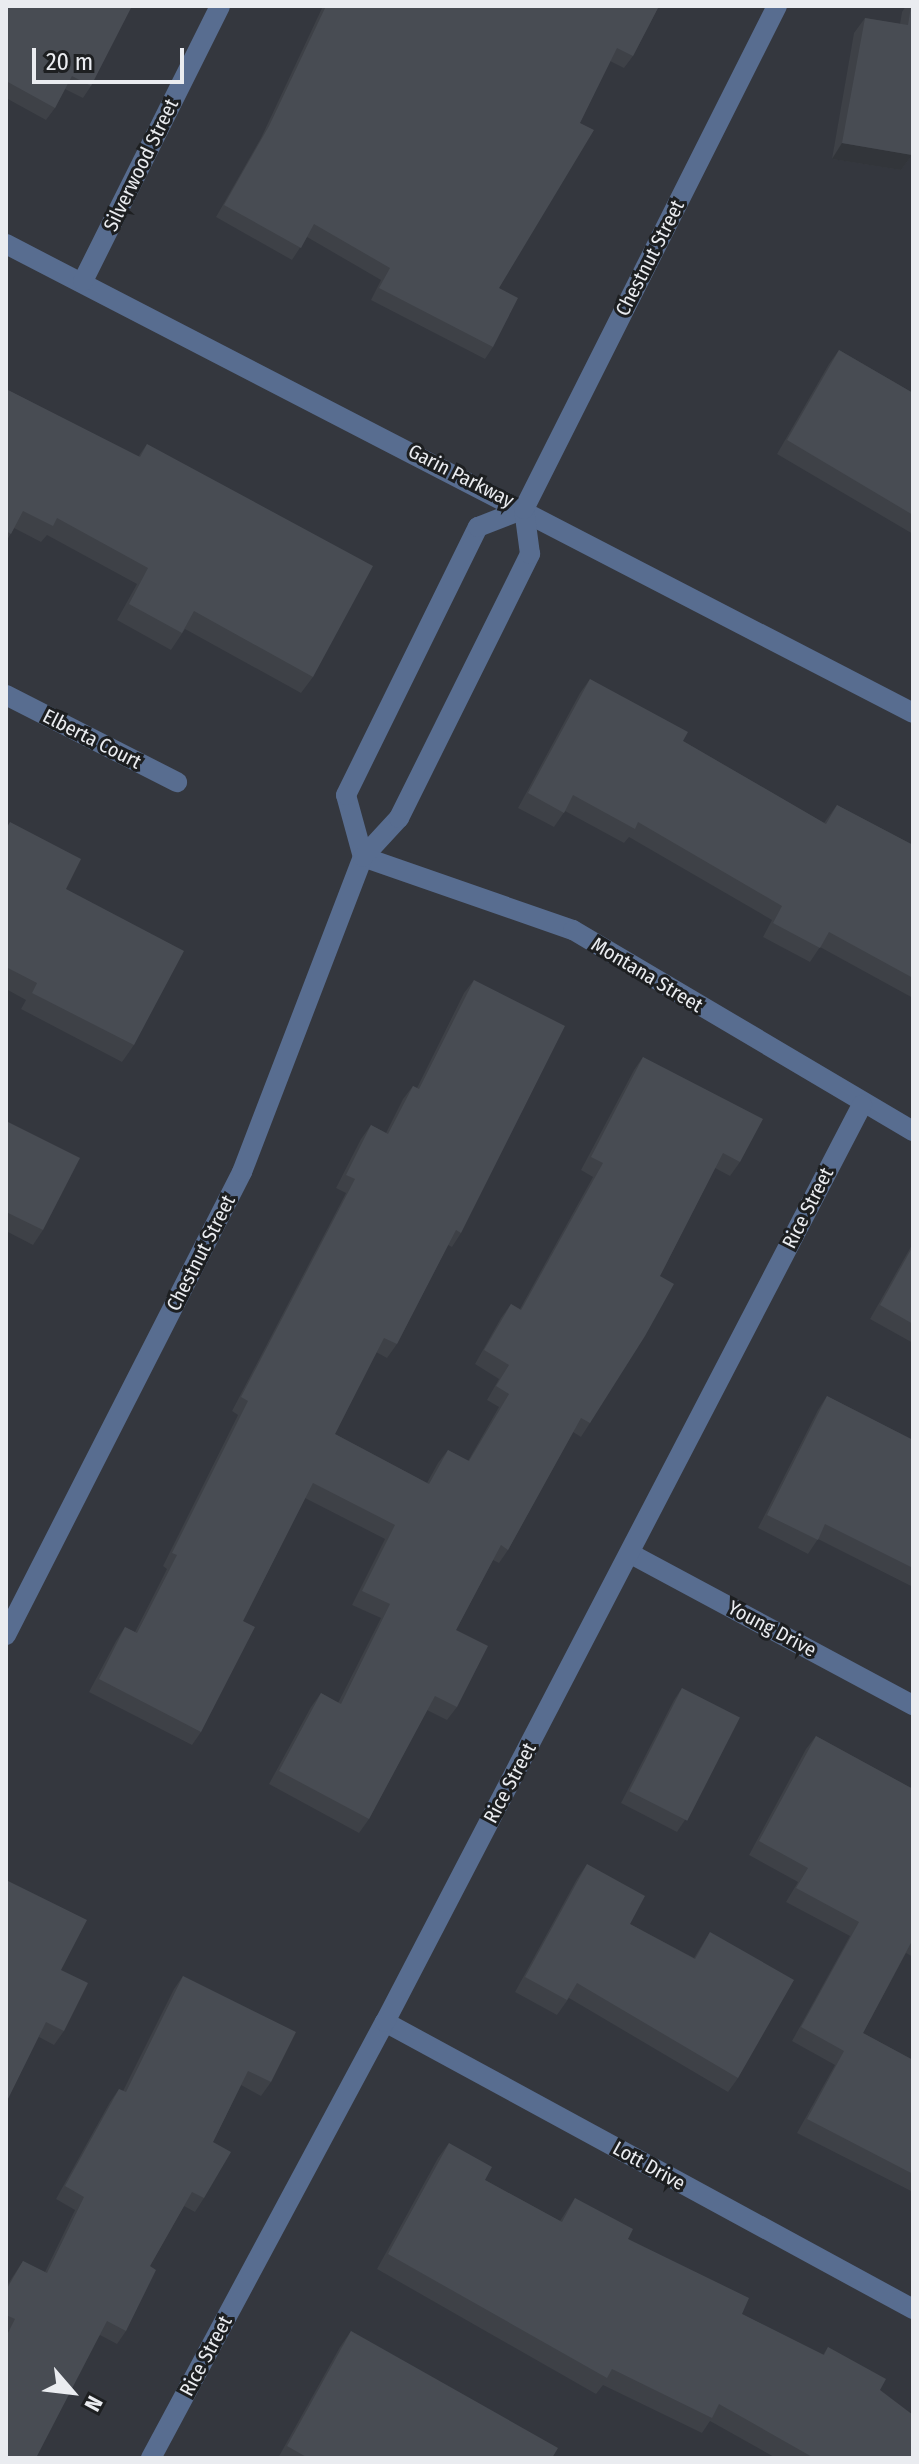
<!DOCTYPE html>
<style>
body{margin:0}
#map{position:relative;width:919px;height:2464px;overflow:hidden;background:#34373e;font-family:"Fira Sans Condensed",sans-serif}
div>[style]{position:absolute}
[style*='--x']{left:calc(var(--x)*1px);top:calc(var(--y)*1px);width:calc(var(--w)*1px);rotate:calc(var(--a)*1deg)}
.minor>*{height:20px;margin:-10px;padding:0 10px;transform-origin:10px;border-radius:10px;background:#586d90}
.wall>*{inset:0;background:#3e4147}
.shaded-wall>*{inset:0;background:#32353a}
.building>*{inset:0;background:#484c53;transform-origin:0 0}
span{translate:-50% -50%;white-space:nowrap;text-align:center;line-height:1.15;-webkit-text-stroke:6px #1d1f21;paint-order:stroke}
.street-label{font-size:20px;color:#eaecf0}
.frame{position:absolute;inset:0;border:8px solid #eaecf0;pointer-events:none}
.north{position:absolute;left:32px;top:2352px;width:80px;height:80px;-webkit-text-stroke:6px #1d1f21;paint-order:stroke;rotate:118deg;font-size:22px;font-weight:700;line-height:32px;text-align:center;color:#eaecf0}
.north::after{content:'';display:block;margin:auto;width:28px;height:36px;background:#eaecf0;clip-path:polygon(50% 0,100% 100%,50% 72%,0 100%)}
.scale{position:absolute;left:32px;top:48px;width:152px;height:36px;box-sizing:border-box;border:4px solid #eaecf0;border-top:0;padding-left:10px;font-size:24px;line-height:28px;white-space:nowrap;color:#eaecf0;-webkit-text-stroke:6px #1d1f21;paint-order:stroke}
</style>
<div id="map">
<div class="minor">
<i style="--x:6;--y:244;--w:1021;--a:27.34"></i>
<i style="--x:83;--y:281;--w:307;--a:-63.5"></i>
<i style="--x:6;--y:695;--w:192;--a:27"></i>
<i style="--x:363;--y:857;--w:222;--a:19.2"></i>
<i style="--x:573;--y:930;--w:395;--a:30.6"></i>
<i style="--x:363;--y:857;--w:64;--a:-105.3"></i>
<i style="--x:346;--y:795;--w:299;--a:-63.8"></i>
<i style="--x:478;--y:527;--w:49;--a:-21.4"></i>
<i style="--x:631;--y:1554;--w:320;--a:28.2"></i>
<i style="--x:6;--y:1635;--w:520;--a:-62.99"></i>
<i style="--x:242;--y:1172;--w:337;--a:-69"></i>
<i style="--x:363;--y:857;--w:53;--a:-47.3"></i>
<i style="--x:399;--y:818;--w:295;--a:-63.6"></i>
<i style="--x:530;--y:554;--w:45;--a:-97.6"></i>
<i style="--x:524;--y:509;--w:563;--a:-63.3"></i>
<i style="--x:385;--y:2022;--w:601;--a:28.53"></i>
<i style="--x:151;--y:2458;--w:495;--a:-61.8"></i>
<i style="--x:385;--y:2022;--w:1034;--a:-62.52"></i>
</div>
<div class="wall">
<i style="clip-path:polygon(6px 6px,91px 86px,83px 98px,65px 89px,55px 108px,46px 120px,6px 98px)"></i>
<i style="clip-path:polygon(323px 6px,659px 6px,633px 56px,624px 68px,610px 61px,499px 288px,493px 347px,485px 359px,371px 300px,381px 280px,307px 237px,292px 260px,216px 217px,261px 138px)"></i>
<i style="clip-path:polygon(906px 6px,911px 6px,912px 155px,901px 170px,832px 159px,854px 33px,865px 18px,900px 24px,902px 12px)"></i>
<i style="clip-path:polygon(839px 350px,913px 393px,913px 534px,777px 454px,829px 364px)"></i>
<i style="clip-path:polygon(6px 389px,138px 457px,147px 444px,313px 677px,301px 693px,185px 629px,171px 650px,117px 620px,137px 584px,47px 535px,41px 542px,14px 528px,6px 542px)"></i>
<i style="clip-path:polygon(590px 679px,683px 741px,824px 823px,837px 805px,913px 845px,913px 998px,820px 947px,810px 962px,763px 937px,772px 920px,629px 837px,624px 843px,565px 811px,554px 827px,518px 808px,580px 693px)"></i>
<i style="clip-path:polygon(10px 822px,66px 889px,134px 1045px,122px 1062px,21px 1009px,26px 1000px,6px 989px,6px 828px)"></i>
<i style="clip-path:polygon(474px 980px,461px 1233px,452px 1247px,448px 1245px,397px 1344px,387px 1358px,376px 1352px,335px 1434px,427px 1483px,438px 1463px,448px 1450px,468px 1461px,499px 1407px,487px 1400px,499px 1379px,475px 1364px,501px 1318px,511px 1304px,520px 1309px,593px 1177px,581px 1170px,634px 1070px,643px 1057px,740px 1162px,730px 1176px,715px 1168px,660px 1276px,590px 1423px,581px 1437px,573px 1432px,508px 1550px,499px 1563px,493px 1560px,456px 1630px,457px 1707px,447px 1720px,427px 1710px,369px 1819px,359px 1833px,269px 1784px,311px 1707px,321px 1693px,338px 1703px,381px 1618px,352px 1605px,385px 1539px,305px 1498px,243px 1621px,201px 1732px,192px 1745px,89px 1692px,116px 1641px,125px 1627px,135px 1632px,167px 1569px,163px 1566px,238px 1415px,232px 1411px,346px 1193px,336px 1188px,361px 1139px,371px 1125px,386px 1133px,403px 1099px,413px 1086px,417px 1088px,464px 993px)"></i>
<i style="clip-path:polygon(6px 1121px,43px 1230px,33px 1245px,6px 1231px)"></i>
<i style="clip-path:polygon(913px 1243px,913px 1343px,870px 1319px)"></i>
<i style="clip-path:polygon(827px 1396px,913px 1440px,913px 1587px,818px 1539px,808px 1554px,758px 1528px,818px 1410px)"></i>
<i style="clip-path:polygon(682px 1688px,685px 1820px,677px 1832px,621px 1803px,674px 1700px)"></i>
<i style="clip-path:polygon(816px 1736px,913px 1789px,913px 1957px,906px 1953px,863px 2033px,913px 2060px,913px 2192px,797px 2133px,835px 2065px,792px 2041px,850px 1936px,786px 1902px,798px 1882px,749px 1855px,806px 1749px)"></i>
<i style="clip-path:polygon(587px 1864px,630px 1924px,694px 1958px,710px 1932px,738px 2078px,728px 2092px,569px 1998px,557px 2015px,515px 1992px,577px 1879px)"></i>
<i style="clip-path:polygon(61px 1970px,64px 2031px,54px 2045px,39px 2037px)"></i>
<i style="clip-path:polygon(183px 1976px,271px 2082px,261px 2096px,241px 2085px,213px 2142px,204px 2198px,195px 2212px,184px 2206px,150px 2266px,126px 2331px,117px 2344px,100px 2335px,6px 2458px,6px 2287px,23px 2261px,45px 2272px,75px 2210px,56px 2199px,110px 2102px,119px 2089px,123px 2091px,174px 1989px)"></i>
<i style="clip-path:polygon(449px 2143px,485px 2180px,560px 2221px,575px 2198px,628px 2239px,742px 2314px,823px 2355px,828px 2347px,880px 2390px,913px 2458px,776px 2458px,710px 2421px,702px 2433px,603px 2385px,596px 2394px,377px 2269px,438px 2158px)"></i>
<i style="clip-path:polygon(351px 2331px,552px 2458px,278px 2458px,340px 2347px)"></i>
</div>
<div class="shaded-wall">
<i style="clip-path:polygon(842px 143px,912px 155px,901px 170px,832px 159px)"></i>
</div>
<div class="building">
<i style="clip-path:polygon(6px 6px,132px 6px,91px 86px,72px 76px,55px 108px,6px 81px)"></i>
<i style="clip-path:polygon(326px 6px,659px 6px,633px 56px,617px 48px,580px 123px,594px 130px,499px 288px,518px 298px,493px 347px,379px 288px,390px 268px,314px 224px,301px 248px,224px 205px,269px 126px)"></i>
<i style="clip-path:polygon(911px 6px,913px 6px,913px 147px,912px 155px,842px 143px,865px 18px,908px 25px)"></i>
<i style="clip-path:polygon(839px 350px,913px 393px,913px 515px,787px 440px)"></i>
<i style="clip-path:polygon(6px 389px,140px 457px,147px 444px,373px 566px,313px 677px,194px 611px,182px 633px,129px 604px,148px 568px,57px 518px,53px 526px,23px 511px,11px 534px,6px 531px)"></i>
<i style="clip-path:polygon(590px 679px,688px 732px,683px 741px,826px 824px,837px 805px,913px 845px,913px 978px,829px 932px,820px 948px,773px 923px,782px 906px,638px 822px,635px 829px,573px 795px,564px 813px,528px 793px)"></i>
<i style="clip-path:polygon(10px 822px,81px 859px,66px 889px,184px 951px,134px 1045px,32px 993px,37px 983px,6px 967px,6px 830px)"></i>
<i style="clip-path:polygon(474px 980px,565px 1026px,461px 1233px,456px 1230px,397px 1344px,384px 1338px,335px 1434px,429px 1484px,448px 1450px,469px 1461px,509px 1394px,496px 1386px,509px 1365px,484px 1350px,511px 1304px,521px 1310px,603px 1163px,591px 1157px,643px 1057px,763px 1119px,740px 1162px,723px 1153px,660px 1276px,674px 1284px,645px 1336px,590px 1423px,581px 1418px,508px 1550px,501px 1545px,456px 1630px,488px 1646px,457px 1707px,435px 1696px,369px 1819px,279px 1771px,321px 1693px,341px 1704px,390px 1604px,362px 1591px,395px 1525px,313px 1483px,243px 1621px,255px 1627px,201px 1732px,99px 1679px,125px 1627px,137px 1633px,177px 1555px,172px 1553px,248px 1401px,241px 1397px,355px 1179px,346px 1175px,371px 1125px,388px 1134px,413px 1086px,419px 1089px)"></i>
<i style="clip-path:polygon(6px 1121px,80px 1158px,43px 1230px,6px 1212px)"></i>
<i style="clip-path:polygon(913px 1246px,913px 1324px,880px 1305px)"></i>
<i style="clip-path:polygon(827px 1396px,913px 1440px,913px 1568px,825px 1524px,818px 1540px,767px 1515px)"></i>
<i style="left:682px;top:1688px;width:65px;height:116px;rotate:27deg"></i>
<i style="clip-path:polygon(816px 1736px,913px 1789px,913px 1939px,863px 2033px,913px 2060px,913px 2174px,807px 2119px,844px 2051px,801px 2027px,859px 1922px,796px 1888px,808px 1868px,759px 1841px)"></i>
<i style="clip-path:polygon(587px 1864px,645px 1896px,630px 1924px,695px 1959px,710px 1932px,794px 1980px,738px 2078px,577px 1983px,567px 2000px,525px 1977px)"></i>
<i style="clip-path:polygon(6px 1880px,87px 1920px,61px 1970px,88px 1983px,64px 2031px,46px 2022px,6px 2103px)"></i>
<i style="clip-path:polygon(183px 1976px,296px 2032px,271px 2082px,248px 2071px,213px 2142px,231px 2152px,204px 2198px,192px 2192px,150px 2266px,156px 2270px,126px 2331px,107px 2321px,36px 2458px,6px 2458px,6px 2337px,15px 2319px,6px 2315px,6px 2290px,23px 2261px,47px 2273px,84px 2197px,65px 2186px,119px 2089px,126px 2092px)"></i>
<i style="clip-path:polygon(449px 2143px,492px 2167px,485px 2180px,562px 2222px,575px 2198px,633px 2229px,628px 2239px,749px 2298px,742px 2314px,824px 2355px,828px 2347px,886px 2379px,880px 2390px,913px 2415px,913px 2458px,814px 2458px,719px 2404px,712px 2418px,612px 2369px,607px 2378px,388px 2254px)"></i>
<i style="clip-path:polygon(351px 2331px,558px 2448px,552px 2458px,346px 2458px,344px 2457px,343px 2458px,308px 2458px,287px 2446px)"></i>
</div>
<div class="street-label">
<span style="left:141px;top:165px;rotate:-64deg">Silverwood Street</span>
<span style="left:650px;top:258px;rotate:-63deg">Chestnut Street</span>
<span style="left:461px;top:476px;rotate:27deg">Garin Parkway</span>
<span style="left:92px;top:739px;rotate:27deg">Elberta Court</span>
<span style="left:647px;top:975px;rotate:31deg">Montana Street</span>
<span style="left:808px;top:1208px;rotate:-63deg">Rice Street</span>
<span style="left:201px;top:1253px;rotate:-63deg">Chestnut Street</span>
<span style="left:772px;top:1629px;rotate:28deg">Young Drive</span>
<span style="left:510px;top:1783px;rotate:-62deg">Rice Street</span>
<span style="left:649px;top:2166px;rotate:29deg">Lott Drive</span>
<span style="left:206px;top:2356px;rotate:-62deg">Rice Street</span>
</div>
<div class="frame"></div>
<div class="north">N</div>
<div class="scale">20 m</div>
</div>
